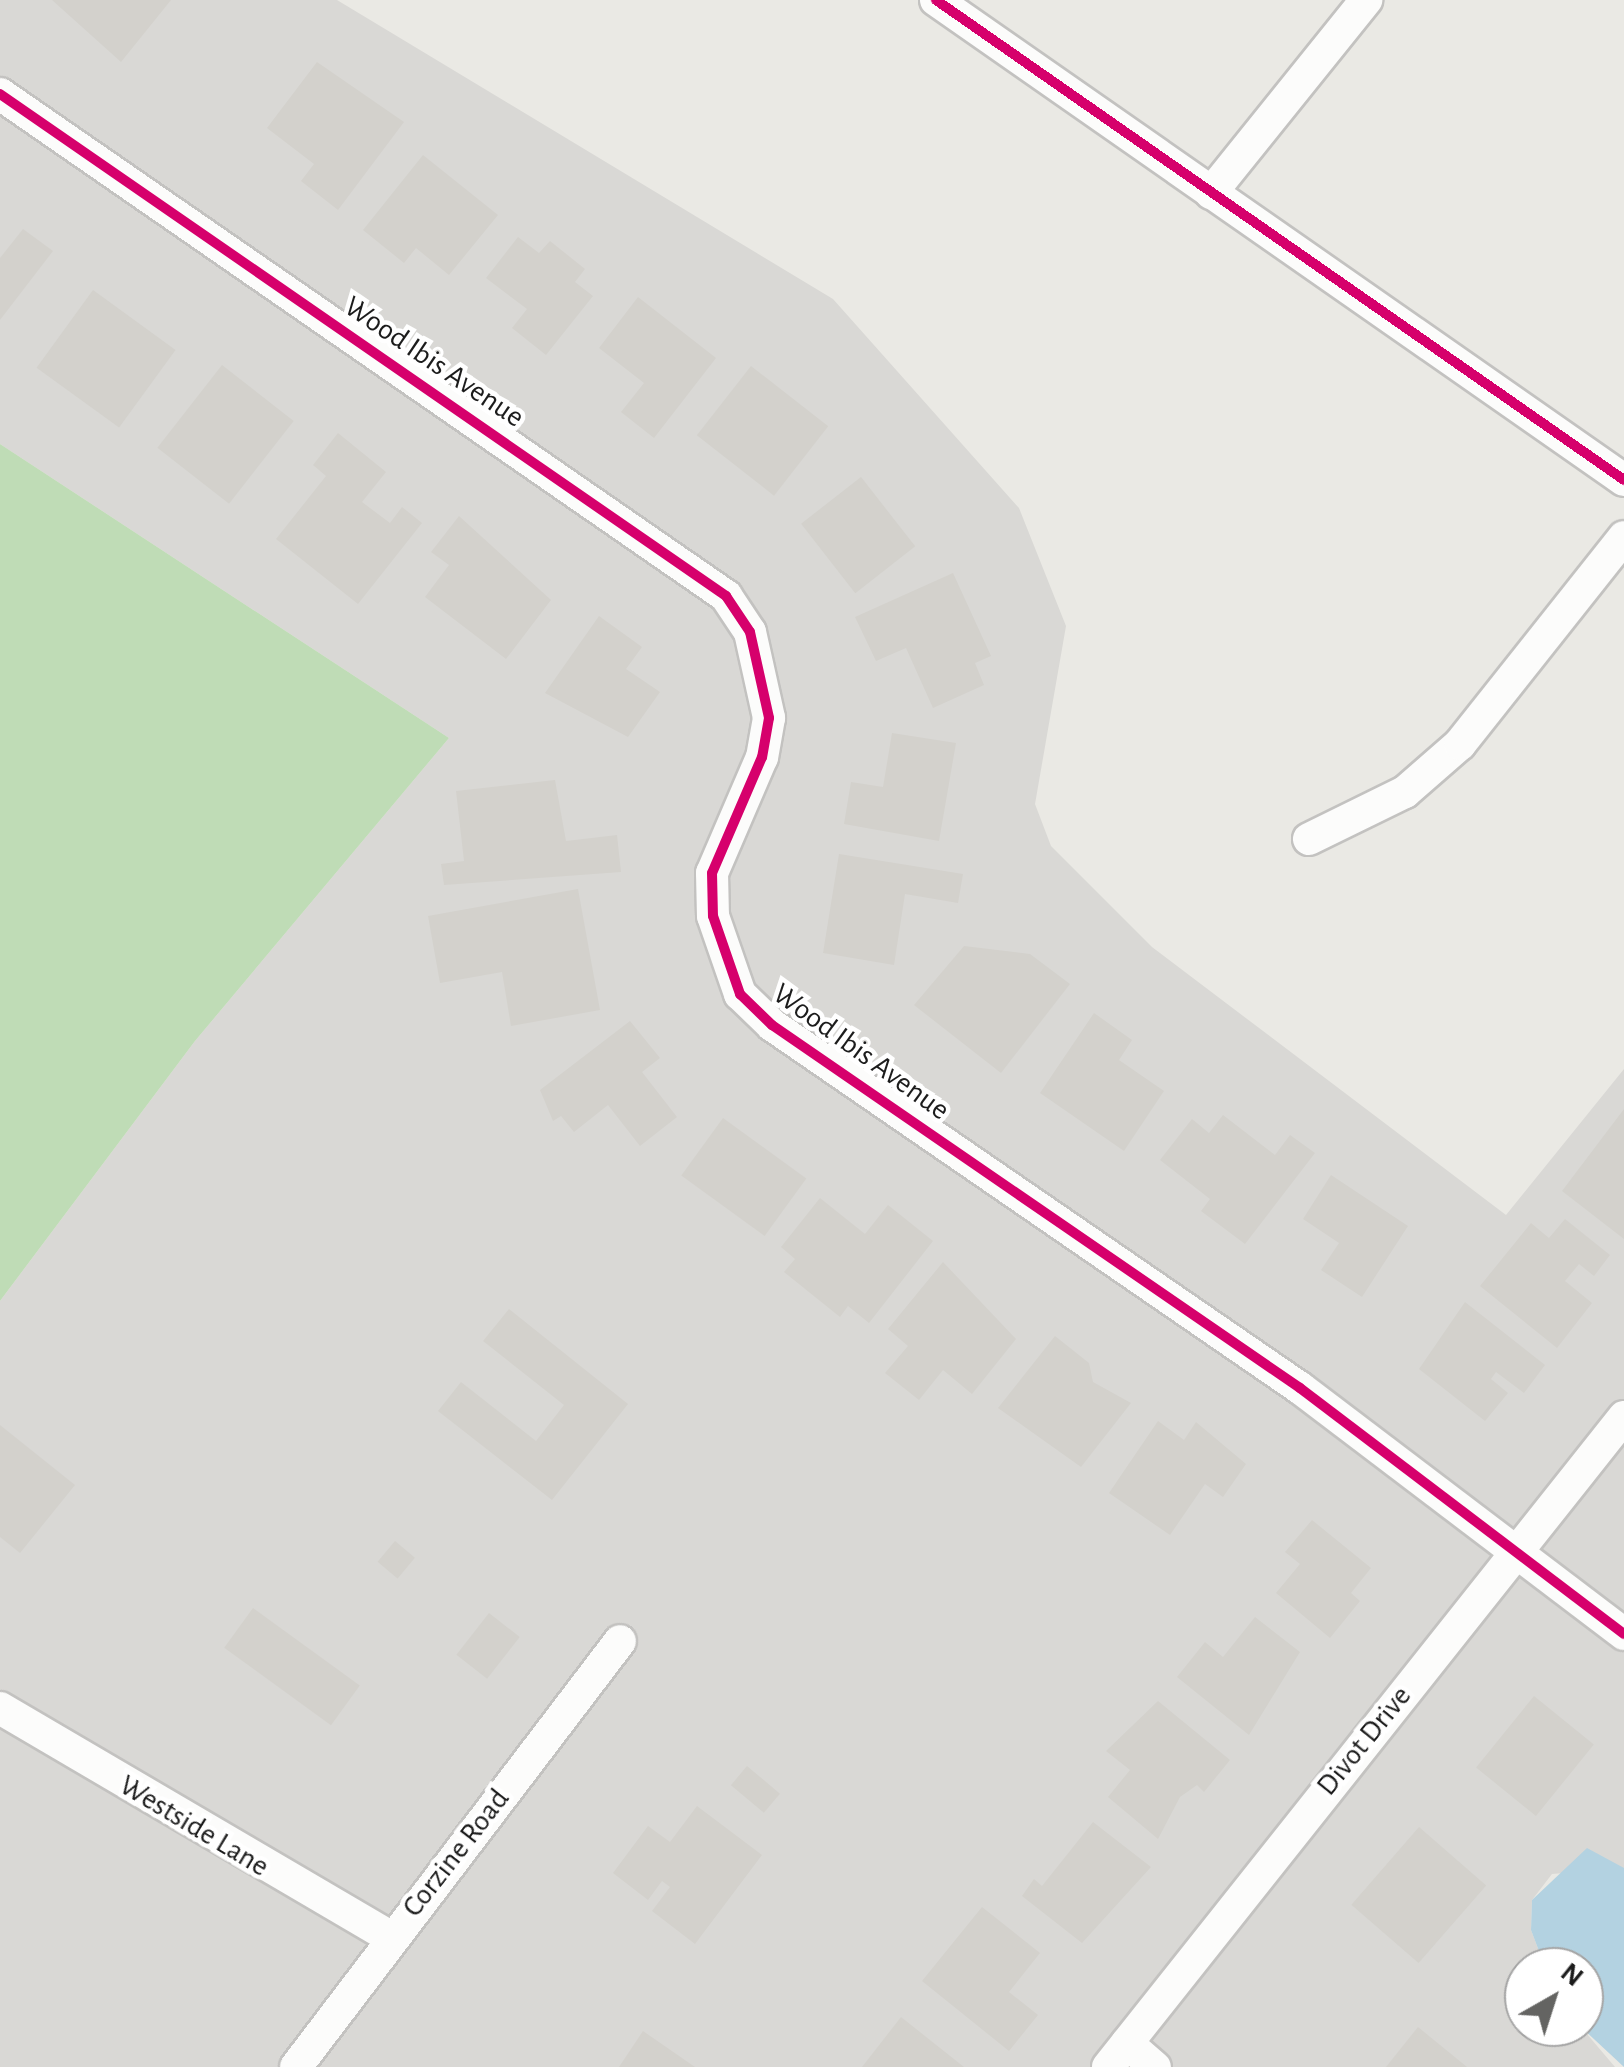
<!DOCTYPE html>
<style>
body{margin:0}
#map{position:relative;width:1624px;height:2067px;overflow:hidden;background:#eae9e4;font-family:"Alegreya Sans",sans-serif}
div>[style]{position:absolute}
[style*='--x']{left:calc(var(--x)*1px);top:calc(var(--y)*1px);width:calc(var(--w)*1px);rotate:calc(var(--a)*1deg)}
.residential>*{inset:0;background:#d9d8d5}
.forest>*{inset:0;background:#bfdcb6}
.water>*{inset:0;background:#b3d2e1}
.building>*{inset:0;background:#d3d1cc;transform-origin:0 0}
.roads{filter:drop-shadow(2px 0 #c3c2c0) drop-shadow(-2px 0 #c3c2c0) drop-shadow(0 2px #c3c2c0) drop-shadow(0 -2px #c3c2c0)}
.minor>*{height:32px;margin:-16px;padding:0 16px;transform-origin:16px;border-radius:16px;background:#fcfcfb}
.cycleway>*{height:10px;margin:-5px;padding:0 5px;transform-origin:5px;border-radius:5px;background:#d6006c}
span{translate:-50% -50%;white-space:nowrap;text-align:center;line-height:1.15;-webkit-text-stroke:9px #fff;paint-order:stroke}
.street-label{font-size:30px;color:#1c1c1c}
.north{position:absolute;left:1504px;top:1947px;width:100px;height:100px;box-sizing:border-box;background:#fff;border:2px solid #a4a4a4;border-radius:50%;rotate:39deg;font-size:28px;font-weight:700;line-height:40px;text-align:center;color:#1c1c1c}
.north::after{content:'';display:block;margin:auto;width:35px;height:45px;background:#646462;clip-path:polygon(50% 0,100% 100%,50% 72%,0 100%)}
</style>
<div id="map">
<div class="residential">
<i style="clip-path:polygon(0 0,337px 0,833px 299px,1019px 508px,1066px 626px,1035px 804px,1051px 846px,1152px 947px,1506px 1215px,1624px 1069px,1624px 1868px,1552px 1874px,1532px 1900px,1531px 1930px,1545px 1967px,1524px 1967px,1524px 2027px,1581px 2027px,1615px 2067px,0 2067px,0 1301px,195px 1041px,449px 738px,0 444px)"></i>
</div>
<div class="forest">
<i style="clip-path:polygon(0 444px,449px 738px,195px 1041px,0 1301px)"></i>
</div>
<div class="water">
<i style="clip-path:polygon(1587px 1848px,1624px 1868px,1624px 2067px,1581px 2027px,1584px 1967px,1545px 1967px,1531px 1930px,1532px 1900px)"></i>
</div>
<div class="building">
<i style="clip-path:polygon(52px 0,171px 0,121px 62px)"></i>
<i style="clip-path:polygon(317px 62px,404px 122px,338px 210px,301px 181px,314px 164px,267px 128px)"></i>
<i style="clip-path:polygon(423px 155px,498px 215px,449px 275px,416px 248px,404px 263px,363px 230px)"></i>
<i style="clip-path:polygon(23px 229px,53px 251px,0 320px,0 258px)"></i>
<i style="clip-path:polygon(518px 237px,539px 253px,550px 241px,585px 269px,575px 282px,593px 296px,546px 355px,512px 328px,527px 309px,486px 278px)"></i>
<i style="left:93px;top:290px;width:102px;height:96px;rotate:36deg"></i>
<i style="clip-path:polygon(638px 297px,716px 358px,654px 438px,621px 412px,644px 383px,599px 348px)"></i>
<i style="left:222px;top:365px;width:91px;height:105px;rotate:38deg"></i>
<i style="left:751px;top:366px;width:98px;height:88px;rotate:38deg"></i>
<i style="clip-path:polygon(338px 433px,386px 472px,362px 502px,390px 523px,402px 507px,422px 523px,358px 604px,276px 539px,326px 476px,313px 465px)"></i>
<i style="left:861px;top:477px;width:88px;height:76px;rotate:52deg"></i>
<i style="clip-path:polygon(459px 516px,551px 600px,506px 659px,425px 597px,449px 565px,431px 552px)"></i>
<i style="clip-path:polygon(953px 573px,991px 656px,975px 663px,984px 685px,933px 708px,906px 648px,876px 661px,855px 617px)"></i>
<i style="clip-path:polygon(599px 616px,642px 647px,626px 669px,660px 692px,628px 737px,545px 693px)"></i>
<i style="clip-path:polygon(892px 733px,956px 743px,939px 841px,844px 824px,851px 782px,883px 787px)"></i>
<i style="clip-path:polygon(555px 780px,566px 841px,617px 835px,621px 872px,444px 885px,441px 864px,464px 861px,456px 791px)"></i>
<i style="clip-path:polygon(839px 854px,963px 874px,958px 903px,905px 894px,894px 965px,823px 953px)"></i>
<i style="clip-path:polygon(578px 889px,600px 1010px,511px 1026px,502px 972px,440px 983px,428px 916px)"></i>
<i style="clip-path:polygon(964px 946px,1030px 954px,1070px 984px,1001px 1073px,914px 1005px)"></i>
<i style="clip-path:polygon(1094px 1013px,1132px 1040px,1119px 1060px,1164px 1091px,1124px 1151px,1040px 1093px)"></i>
<i style="clip-path:polygon(630px 1021px,660px 1058px,642px 1072px,677px 1117px,640px 1146px,608px 1105px,574px 1132px,561px 1116px,553px 1121px,540px 1090px)"></i>
<i style="clip-path:polygon(1624px 1109px,1624px 1239px,1562px 1191px)"></i>
<i style="clip-path:polygon(1223px 1115px,1275px 1155px,1290px 1135px,1315px 1153px,1245px 1244px,1201px 1211px,1210px 1199px,1160px 1160px,1192px 1119px,1209px 1133px)"></i>
<i style="left:723px;top:1118px;width:103px;height:71px;rotate:36deg"></i>
<i style="clip-path:polygon(1331px 1175px,1408px 1226px,1362px 1297px,1321px 1270px,1339px 1243px,1303px 1219px)"></i>
<i style="clip-path:polygon(820px 1198px,865px 1234px,888px 1205px,933px 1241px,869px 1323px,848px 1306px,840px 1317px,784px 1272px,795px 1259px,781px 1247px)"></i>
<i style="clip-path:polygon(1565px 1219px,1610px 1255px,1594px 1276px,1579px 1264px,1565px 1281px,1592px 1303px,1557px 1348px,1480px 1286px,1531px 1223px,1549px 1238px)"></i>
<i style="clip-path:polygon(943px 1262px,1016px 1339px,972px 1394px,943px 1370px,919px 1400px,885px 1373px,908px 1346px,888px 1329px)"></i>
<i style="clip-path:polygon(1465px 1302px,1545px 1365px,1524px 1393px,1496px 1372px,1491px 1379px,1508px 1393px,1485px 1421px,1419px 1369px)"></i>
<i style="clip-path:polygon(509px 1309px,628px 1404px,552px 1500px,438px 1411px,461px 1382px,536px 1441px,564px 1405px,483px 1341px)"></i>
<i style="clip-path:polygon(1055px 1336px,1089px 1363px,1093px 1382px,1131px 1403px,1081px 1467px,998px 1408px)"></i>
<i style="clip-path:polygon(1158px 1421px,1184px 1440px,1196px 1422px,1246px 1464px,1223px 1497px,1205px 1484px,1170px 1535px,1109px 1493px)"></i>
<i style="clip-path:polygon(0 1425px,75px 1485px,20px 1553px,0 1537px)"></i>
<i style="clip-path:polygon(1312px 1520px,1371px 1568px,1351px 1593px,1360px 1601px,1330px 1638px,1276px 1593px,1300px 1564px,1285px 1552px)"></i>
<i style="left:395px;top:1541px;width:26px;height:27px;rotate:40deg"></i>
<i style="left:253px;top:1608px;width:132px;height:49px;rotate:36deg"></i>
<i style="left:489px;top:1613px;width:39px;height:53px;rotate:38deg"></i>
<i style="clip-path:polygon(1255px 1617px,1300px 1652px,1249px 1735px,1177px 1677px,1205px 1642px,1223px 1657px)"></i>
<i style="left:1534px;top:1696px;width:77px;height:92px;rotate:39deg"></i>
<i style="clip-path:polygon(1158px 1701px,1230px 1760px,1204px 1792px,1197px 1785px,1180px 1797px,1158px 1839px,1108px 1797px,1130px 1770px,1106px 1751px)"></i>
<i style="left:747px;top:1766px;width:43px;height:25px;rotate:40deg"></i>
<i style="clip-path:polygon(697px 1806px,762px 1855px,695px 1944px,652px 1911px,670px 1887px,662px 1881px,648px 1900px,613px 1873px,648px 1826px,670px 1842px)"></i>
<i style="clip-path:polygon(1093px 1822px,1151px 1867px,1082px 1943px,1022px 1896px,1034px 1879px,1042px 1886px)"></i>
<i style="left:1419px;top:1827px;width:89px;height:103px;rotate:41deg"></i>
<i style="clip-path:polygon(982px 1907px,1040px 1953px,1009px 1992px,1038px 2015px,1009px 2051px,922px 1981px)"></i>
<i style="clip-path:polygon(901px 2017px,964px 2067px,862px 2067px)"></i>
<i style="clip-path:polygon(1418px 2027px,1467px 2067px,1386px 2067px)"></i>
<i style="clip-path:polygon(643px 2031px,695px 2067px,619px 2067px)"></i>
</div>
<div class="roads">
<div class="minor">
<i style="--x:936;--y:0;--w:839;--a:34.9"></i>
<i style="--x:0;--y:94;--w:883;--a:34.66"></i>
<i style="--x:726;--y:596;--w:43;--a:56.3"></i>
<i style="--x:750;--y:632;--w:88;--a:77.5"></i>
<i style="--x:769;--y:718;--w:40;--a:100"></i>
<i style="--x:762;--y:757;--w:126;--a:113.3"></i>
<i style="--x:712;--y:873;--w:43;--a:88.7"></i>
<i style="--x:713;--y:916;--w:83;--a:70.9"></i>
<i style="--x:740;--y:994;--w:45;--a:44.1"></i>
<i style="--x:772;--y:1025;--w:641;--a:34.51"></i>
<i style="--x:1300;--y:1388;--w:407;--a:37.2"></i>
<i style="--x:1211;--y:193;--w:248;--a:-51.2"></i>
<i style="--x:1309;--y:839;--w:107;--a:-26.1"></i>
<i style="--x:1405;--y:792;--w:73;--a:-41.1"></i>
<i style="--x:1460;--y:744;--w:264;--a:-51.6"></i>
<i style="--x:0;--y:1708;--w:453;--a:30.4"></i>
<i style="--x:1127;--y:2043;--w:37;--a:41"></i>
<i style="--x:296;--y:2067;--w:535;--a:-52.74"></i>
<i style="--x:1108;--y:2067;--w:830;--a:-51.56"></i>
</div>
</div>
<div class="cycleway">
<i style="--x:936;--y:0;--w:839;--a:34.9"></i>
<i style="--x:0;--y:94;--w:883;--a:34.66"></i>
<i style="--x:726;--y:596;--w:43;--a:56.3"></i>
<i style="--x:750;--y:632;--w:88;--a:77.5"></i>
<i style="--x:769;--y:718;--w:40;--a:100"></i>
<i style="--x:762;--y:757;--w:126;--a:113.3"></i>
<i style="--x:712;--y:873;--w:43;--a:88.7"></i>
<i style="--x:713;--y:916;--w:83;--a:70.9"></i>
<i style="--x:740;--y:994;--w:45;--a:44.1"></i>
<i style="--x:772;--y:1025;--w:641;--a:34.51"></i>
<i style="--x:1300;--y:1388;--w:407;--a:37.2"></i>
</div>
<div class="street-label">
<span style="left:434px;top:362px;rotate:34deg">Wood Ibis Avenue</span>
<span style="left:861px;top:1052px;rotate:36deg">Wood Ibis Avenue</span>
<span style="left:1364px;top:1741px;rotate:-51deg">Divot Drive</span>
<span style="left:194px;top:1826px;rotate:31deg">Westside Lane</span>
<span style="left:456px;top:1853px;rotate:-52deg">Corzine Road</span>
</div>
<div class="north">N</div>
</div>
